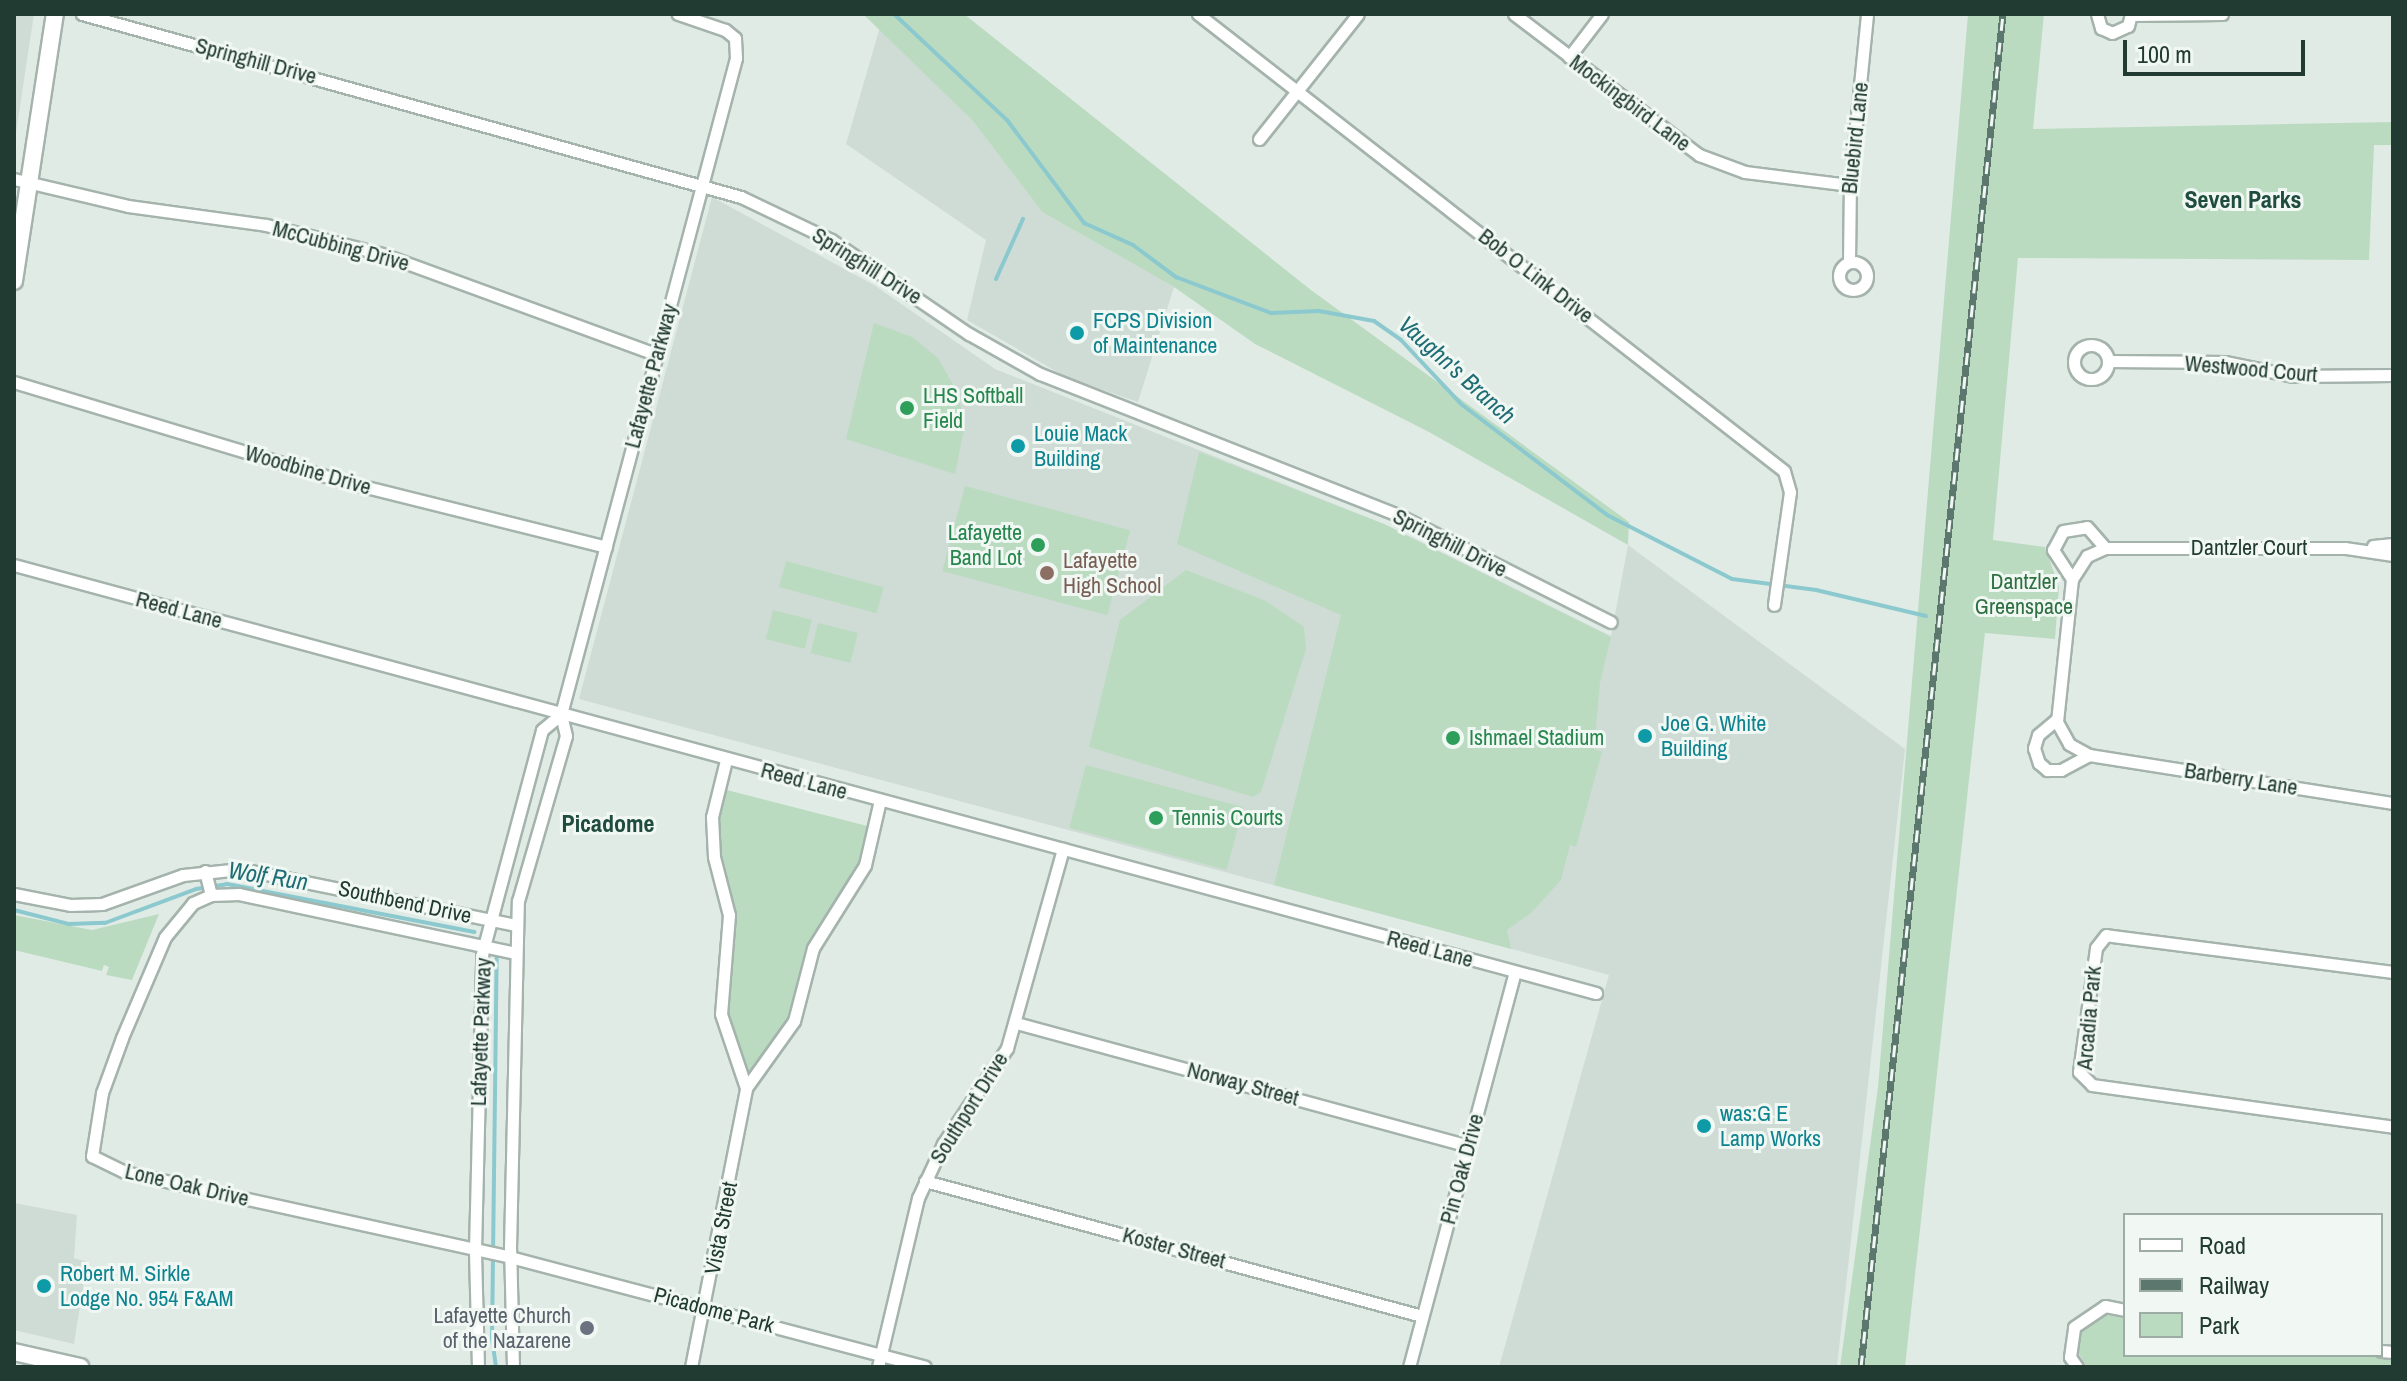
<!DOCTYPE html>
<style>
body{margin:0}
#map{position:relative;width:2407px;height:1381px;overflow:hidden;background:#e1ebe6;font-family:"Archivo Narrow",sans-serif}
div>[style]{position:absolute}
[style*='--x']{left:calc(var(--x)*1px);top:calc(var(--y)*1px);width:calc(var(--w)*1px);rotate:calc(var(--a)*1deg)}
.built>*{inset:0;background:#cfdbd5}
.green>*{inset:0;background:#bbdbc1;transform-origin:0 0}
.stream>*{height:4px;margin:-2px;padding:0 2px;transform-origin:2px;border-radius:2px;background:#8bc9ce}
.roads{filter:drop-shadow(2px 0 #a4b3ac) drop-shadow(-2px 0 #a4b3ac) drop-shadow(0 2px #a4b3ac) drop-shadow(0 -2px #a4b3ac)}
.minor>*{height:11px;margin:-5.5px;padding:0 5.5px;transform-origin:5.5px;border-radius:5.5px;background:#fff}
.minor>.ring{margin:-5.5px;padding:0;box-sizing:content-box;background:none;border:11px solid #fff;border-radius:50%}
.secondary>*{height:16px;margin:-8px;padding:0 8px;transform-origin:8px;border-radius:8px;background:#fff}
.rail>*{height:7px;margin-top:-3.5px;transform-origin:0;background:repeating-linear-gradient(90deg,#f1f8f4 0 12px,#5c776e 0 24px);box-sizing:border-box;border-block:2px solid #5c776e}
.dots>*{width:22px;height:22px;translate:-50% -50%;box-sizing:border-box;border:4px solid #f1f8f4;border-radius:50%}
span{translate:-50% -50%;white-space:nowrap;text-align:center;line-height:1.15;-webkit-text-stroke:6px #f1f8f4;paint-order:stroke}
.street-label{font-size:22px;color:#223b32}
.culture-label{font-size:22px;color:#0d838f}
.left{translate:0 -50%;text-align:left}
.leisure-label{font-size:22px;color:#27864d}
.right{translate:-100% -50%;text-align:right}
.education-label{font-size:22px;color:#785e54}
.park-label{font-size:22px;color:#2e7042}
.worship-label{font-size:22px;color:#5b616d}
.neighbourhood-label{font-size:24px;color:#1f4c3e;font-weight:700}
.water-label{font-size:24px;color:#1f6d74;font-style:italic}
.frame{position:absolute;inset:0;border:16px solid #223b32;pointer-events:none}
.legend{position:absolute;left:2123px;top:1213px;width:260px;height:144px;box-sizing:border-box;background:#f1f8f4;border:2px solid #9eaca6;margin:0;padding:10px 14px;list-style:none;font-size:24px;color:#223b32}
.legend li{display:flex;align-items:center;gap:16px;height:40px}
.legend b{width:40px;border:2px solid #9eaca6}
.scale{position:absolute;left:2123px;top:40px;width:182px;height:36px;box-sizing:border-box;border:4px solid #223b32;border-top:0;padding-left:10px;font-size:24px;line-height:28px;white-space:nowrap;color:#223b32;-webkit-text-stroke:6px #f1f8f4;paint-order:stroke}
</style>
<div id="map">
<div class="built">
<i style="clip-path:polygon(14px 14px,34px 14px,14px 146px)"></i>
<i style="clip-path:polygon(880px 27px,972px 120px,1042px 212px,1174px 287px,1138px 402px,1066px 377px,967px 320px,986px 240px,846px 144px)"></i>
<i style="clip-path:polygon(712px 197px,874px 285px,995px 369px,1384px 524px,1611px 636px,1628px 545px,1905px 749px,1837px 1367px,1499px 1367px,1609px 975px,579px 699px)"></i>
<i style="clip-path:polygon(14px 1203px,77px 1215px,74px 1258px,87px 1262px,74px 1344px,14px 1330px)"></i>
</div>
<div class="green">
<i style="clip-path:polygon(863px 14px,964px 14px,1311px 290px,1629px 522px,1628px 545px,1429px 432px,1255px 344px,1174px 287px,1042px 212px,972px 120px)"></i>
<i style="clip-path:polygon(1968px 14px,2044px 14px,2033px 129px,2393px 122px,2393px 145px,2374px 145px,2369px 260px,2018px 258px,1993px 540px,2045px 547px,2059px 587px,2055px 639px,1985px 633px,1905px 1367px,1840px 1367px,1878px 1087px)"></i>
<i style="clip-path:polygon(874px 323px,912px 337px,938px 358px,957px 392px,965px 424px,955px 474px,846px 439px)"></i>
<i style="clip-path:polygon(1199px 452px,1384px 524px,1611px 637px,1600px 683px,1594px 749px,1602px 752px,1576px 847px,1570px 845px,1561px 880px,1531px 913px,1507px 930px,1511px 949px,1274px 885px,1341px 615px,1177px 544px)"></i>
<i style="left:965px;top:486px;width:171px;height:88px;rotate:15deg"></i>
<i style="left:786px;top:561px;width:101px;height:27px;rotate:15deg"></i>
<i style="clip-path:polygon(1186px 570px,1266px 601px,1304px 627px,1306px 649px,1261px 792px,1253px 797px,1089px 747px,1120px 620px)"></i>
<i style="left:773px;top:610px;width:40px;height:30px;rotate:14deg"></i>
<i style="left:818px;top:623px;width:41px;height:31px;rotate:14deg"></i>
<i style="left:1086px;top:765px;width:163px;height:65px;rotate:15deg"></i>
<i style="clip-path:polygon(719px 788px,875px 828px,872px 846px,819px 936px,797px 1013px,771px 1053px,747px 1076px,726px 1022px,729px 934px,714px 857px)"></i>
<i style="clip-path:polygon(159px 914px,132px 980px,106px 975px,109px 967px,104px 965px,102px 971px,14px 950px,14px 915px,92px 930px)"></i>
<i style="clip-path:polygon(2101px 1314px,2125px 1318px,2125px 1355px,2361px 1355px,2393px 1358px,2393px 1367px,2087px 1367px,2076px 1349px,2077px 1336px)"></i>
</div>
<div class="stream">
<i style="--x:894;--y:14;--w:155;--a:43.2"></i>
<i style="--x:1007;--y:120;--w:129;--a:53.2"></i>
<i style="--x:1084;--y:223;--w:54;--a:24.2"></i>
<i style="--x:1133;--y:245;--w:54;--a:36.7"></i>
<i style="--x:1176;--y:277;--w:102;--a:20.8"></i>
<i style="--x:1271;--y:313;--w:48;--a:-2.4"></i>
<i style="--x:1319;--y:311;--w:56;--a:10.3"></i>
<i style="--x:1374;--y:321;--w:33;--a:35"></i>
<i style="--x:1401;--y:340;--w:88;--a:46.8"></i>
<i style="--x:1461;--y:404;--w:183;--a:37.2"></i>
<i style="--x:1607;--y:515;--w:140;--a:27.1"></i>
<i style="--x:1732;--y:579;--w:85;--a:7.5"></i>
<i style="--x:1816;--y:590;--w:113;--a:13.3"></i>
<i style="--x:996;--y:279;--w:66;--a:-65.8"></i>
<i style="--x:14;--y:910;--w:57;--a:14.3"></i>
<i style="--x:69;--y:924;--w:36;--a:-2"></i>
<i style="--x:105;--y:923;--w:97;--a:-20.5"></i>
<i style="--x:196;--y:889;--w:31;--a:-9"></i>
<i style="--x:227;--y:884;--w:252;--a:11"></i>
<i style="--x:496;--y:1367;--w:29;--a:-98"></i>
<i style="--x:492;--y:1338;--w:383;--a:-89.3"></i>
</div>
<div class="roads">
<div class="minor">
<i style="--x:82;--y:14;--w:684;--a:15.52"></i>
<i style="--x:741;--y:197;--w:100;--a:25.5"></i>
<i style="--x:831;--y:240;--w:167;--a:34.3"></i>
<i style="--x:969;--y:334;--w:81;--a:29.4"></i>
<i style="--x:1040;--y:374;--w:385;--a:21.5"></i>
<i style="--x:1398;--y:515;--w:238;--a:26.7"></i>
<i style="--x:1198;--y:14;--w:743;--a:37.95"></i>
<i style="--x:1784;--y:471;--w:22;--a:74"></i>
<i style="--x:1790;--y:492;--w:114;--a:98.1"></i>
<i style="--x:1514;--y:14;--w:233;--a:37.3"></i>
<i style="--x:1699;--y:155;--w:49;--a:20.3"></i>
<i style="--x:1745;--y:172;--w:106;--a:7.1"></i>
<i style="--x:2097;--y:14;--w:15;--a:74"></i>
<i style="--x:2101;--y:28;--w:12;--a:24"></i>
<i style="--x:2112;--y:33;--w:17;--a:-24"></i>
<i style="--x:2128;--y:26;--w:12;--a:-76"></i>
<i style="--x:2131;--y:15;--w:91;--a:-0.6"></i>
<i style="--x:1569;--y:57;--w:54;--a:-52.5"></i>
<i style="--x:1259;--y:139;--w:159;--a:-51.6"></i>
<i style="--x:14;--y:179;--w:117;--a:13.3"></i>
<i style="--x:128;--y:206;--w:139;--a:7.8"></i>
<i style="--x:266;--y:225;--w:120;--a:14"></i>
<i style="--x:382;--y:254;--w:292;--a:20.1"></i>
<i style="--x:1849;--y:262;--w:77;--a:-89.3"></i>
<i style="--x:1850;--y:185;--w:172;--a:-84.3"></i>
<i class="ring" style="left:1839px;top:262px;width:17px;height:17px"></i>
<i class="ring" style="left:2074px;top:345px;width:23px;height:23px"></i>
<i style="--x:2108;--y:361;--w:117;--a:0.5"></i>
<i style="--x:2225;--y:362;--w:69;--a:11.6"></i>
<i style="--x:2293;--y:376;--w:100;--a:-0.6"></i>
<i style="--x:14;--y:382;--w:343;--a:16.8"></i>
<i style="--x:342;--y:481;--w:272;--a:14"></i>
<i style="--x:2373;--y:546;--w:20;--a:-6"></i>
<i style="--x:2393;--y:555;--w:49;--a:-171.7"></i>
<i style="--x:2345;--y:548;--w:240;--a:180"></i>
<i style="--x:2105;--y:548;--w:20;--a:156"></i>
<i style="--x:2087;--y:556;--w:27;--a:123"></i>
<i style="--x:2072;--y:579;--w:144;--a:96"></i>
<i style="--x:2057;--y:722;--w:25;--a:61"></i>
<i style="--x:2069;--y:744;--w:23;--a:29"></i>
<i style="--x:2089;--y:755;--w:308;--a:9"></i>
<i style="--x:14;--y:565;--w:1639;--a:15.14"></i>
<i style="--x:2072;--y:579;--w:35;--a:-123"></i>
<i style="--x:2053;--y:550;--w:21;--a:-62"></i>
<i style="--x:2063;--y:531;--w:24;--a:-9"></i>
<i style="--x:2087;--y:527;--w:28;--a:49"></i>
<i style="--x:2057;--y:719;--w:25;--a:140"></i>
<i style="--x:2038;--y:735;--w:14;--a:107"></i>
<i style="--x:2034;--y:748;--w:16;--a:72"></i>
<i style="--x:2039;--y:763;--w:11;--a:41"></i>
<i style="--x:2047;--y:770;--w:14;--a:0"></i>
<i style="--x:2061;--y:770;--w:32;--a:-28"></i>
<i style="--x:726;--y:760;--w:59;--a:103.8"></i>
<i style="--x:712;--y:817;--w:40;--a:87.1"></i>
<i style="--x:714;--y:857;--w:60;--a:75.5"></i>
<i style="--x:729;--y:915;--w:99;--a:94.6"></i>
<i style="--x:721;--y:1014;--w:78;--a:71.3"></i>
<i style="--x:205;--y:871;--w:25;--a:76"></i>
<i style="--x:14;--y:894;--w:57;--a:11.1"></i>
<i style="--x:70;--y:905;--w:32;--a:-2"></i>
<i style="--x:102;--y:904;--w:86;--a:-19.7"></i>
<i style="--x:183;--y:875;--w:58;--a:-5.9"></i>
<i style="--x:241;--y:869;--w:281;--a:11.5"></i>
<i style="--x:516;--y:953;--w:283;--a:-168"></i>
<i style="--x:239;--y:894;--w:28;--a:178"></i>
<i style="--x:211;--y:895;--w:20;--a:156"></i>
<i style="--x:193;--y:903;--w:44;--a:129.5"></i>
<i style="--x:165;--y:937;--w:110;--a:113.1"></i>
<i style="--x:122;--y:1038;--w:59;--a:110"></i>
<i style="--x:102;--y:1093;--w:64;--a:99"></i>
<i style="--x:92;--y:1156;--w:37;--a:26"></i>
<i style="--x:125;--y:1172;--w:394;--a:12.4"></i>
<i style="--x:510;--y:1257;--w:429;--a:14.8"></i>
<i style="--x:2393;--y:972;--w:289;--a:-172.7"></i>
<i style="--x:2106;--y:935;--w:16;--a:128"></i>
<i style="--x:2096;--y:948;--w:125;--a:97.8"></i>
<i style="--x:2079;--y:1072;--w:18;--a:45"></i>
<i style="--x:2092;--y:1085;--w:304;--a:7.9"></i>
<i style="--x:1016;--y:1023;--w:469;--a:15.2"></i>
<i style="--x:925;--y:1181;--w:515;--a:15.2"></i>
<i style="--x:2381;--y:1351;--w:12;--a:5"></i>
<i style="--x:478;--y:1367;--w:117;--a:-91.5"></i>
<i style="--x:475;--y:1250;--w:296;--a:-88.6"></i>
<i style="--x:482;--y:954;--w:232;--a:-75"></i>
<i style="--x:542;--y:730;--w:25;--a:-40"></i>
<i style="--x:513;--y:1367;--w:119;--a:-91.4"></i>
<i style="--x:510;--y:1248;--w:347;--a:-88.7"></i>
<i style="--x:518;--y:901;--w:172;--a:-73.8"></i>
<i style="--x:566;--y:736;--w:23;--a:-103"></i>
<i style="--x:561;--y:714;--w:679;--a:-75.06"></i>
<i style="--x:736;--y:58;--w:20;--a:-93"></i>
<i style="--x:735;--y:38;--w:13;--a:-141"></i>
<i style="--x:725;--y:30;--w:50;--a:-161.2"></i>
<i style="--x:691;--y:1367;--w:284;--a:-78.8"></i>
<i style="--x:746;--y:1088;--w:82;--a:-54.4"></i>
<i style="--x:794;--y:1021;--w:75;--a:-75.4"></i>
<i style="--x:813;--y:948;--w:98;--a:-57.9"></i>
<i style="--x:865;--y:865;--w:67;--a:-77"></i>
<i style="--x:878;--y:1367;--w:174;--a:-76.7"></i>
<i style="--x:918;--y:1198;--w:60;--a:-65.2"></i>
<i style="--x:943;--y:1144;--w:115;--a:-56.3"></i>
<i style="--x:1007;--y:1048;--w:207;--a:-74.3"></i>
<i style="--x:1409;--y:1367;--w:409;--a:-75"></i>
<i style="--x:2077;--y:1367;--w:12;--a:-125"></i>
<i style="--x:2070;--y:1357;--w:30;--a:-82"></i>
<i style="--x:2074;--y:1327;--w:37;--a:-34"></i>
<i style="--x:2105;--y:1306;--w:20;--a:11"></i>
</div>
<div class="secondary">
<i style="--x:14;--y:281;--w:270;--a:-81.3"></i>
<i style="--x:14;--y:1352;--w:68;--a:12.8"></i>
</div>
</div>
<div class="rail">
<i style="--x:1861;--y:1367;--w:1360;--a:-84.01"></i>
</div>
<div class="dots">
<i style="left:1077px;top:333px;background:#0f9aa8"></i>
<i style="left:907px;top:408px;background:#2e9e5b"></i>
<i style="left:1018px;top:446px;background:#0f9aa8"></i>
<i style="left:1038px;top:545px;background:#2e9e5b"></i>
<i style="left:1047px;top:573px;background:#8d6e63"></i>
<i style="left:1645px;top:736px;background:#0f9aa8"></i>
<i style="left:1453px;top:738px;background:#2e9e5b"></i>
<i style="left:1156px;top:818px;background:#2e9e5b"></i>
<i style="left:1704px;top:1126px;background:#0f9aa8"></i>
<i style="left:44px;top:1286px;background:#0f9aa8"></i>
<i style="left:587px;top:1328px;background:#6b7280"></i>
</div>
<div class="street-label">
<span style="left:256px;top:61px;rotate:15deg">Springhill Drive</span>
<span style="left:1630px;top:103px;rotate:37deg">Mockingbird Lane</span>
<span style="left:1855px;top:138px;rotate:-84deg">Bluebird Lane</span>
<span style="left:341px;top:246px;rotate:15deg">McCubbing Drive</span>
<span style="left:867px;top:266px;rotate:32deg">Springhill Drive</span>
<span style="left:1536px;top:276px;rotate:38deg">Bob O Link Drive</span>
<span style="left:2251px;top:369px;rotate:5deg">Westwood Court</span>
<span style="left:651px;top:376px;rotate:-75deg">Lafayette Parkway</span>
<span style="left:308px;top:470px;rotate:16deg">Woodbine Drive</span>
<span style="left:1450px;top:543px;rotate:27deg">Springhill Drive</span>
<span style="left:2249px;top:548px">Dantzler Court</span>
<span style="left:179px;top:610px;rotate:15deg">Reed Lane</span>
<span style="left:2241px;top:779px;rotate:9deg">Barberry Lane</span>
<span style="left:804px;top:781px;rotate:15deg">Reed Lane</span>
<span style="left:405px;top:902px;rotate:12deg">Southbend Drive</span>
<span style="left:1430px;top:949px;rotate:15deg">Reed Lane</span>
<span style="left:2089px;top:1018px;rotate:-85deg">Arcadia Park</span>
<span style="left:481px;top:1032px;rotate:-88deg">Lafayette Parkway</span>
<span style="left:1243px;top:1084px;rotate:15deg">Norway Street</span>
<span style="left:969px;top:1108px;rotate:-58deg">Southport Drive</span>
<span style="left:1462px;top:1169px;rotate:-75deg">Pin Oak Drive</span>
<span style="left:187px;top:1185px;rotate:13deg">Lone Oak Drive</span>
<span style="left:721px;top:1228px;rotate:-79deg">Vista Street</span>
<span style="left:1174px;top:1248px;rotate:15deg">Koster Street</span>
<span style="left:714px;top:1310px;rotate:15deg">Picadome Park</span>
</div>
<div class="culture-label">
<span class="left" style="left:1093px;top:333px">FCPS Division<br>of Maintenance</span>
<span class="left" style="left:1034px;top:446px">Louie Mack<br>Building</span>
<span class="left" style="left:1661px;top:736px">Joe G. White<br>Building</span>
<span class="left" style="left:1720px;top:1126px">was:G E<br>Lamp Works</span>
<span class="left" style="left:60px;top:1286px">Robert M. Sirkle<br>Lodge No. 954 F&amp;AM</span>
</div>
<div class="leisure-label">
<span class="left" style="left:923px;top:408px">LHS Softball<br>Field</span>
<span class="right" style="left:1022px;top:545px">Lafayette<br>Band Lot</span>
<span class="left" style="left:1469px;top:738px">Ishmael Stadium</span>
<span class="left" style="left:1172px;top:818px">Tennis Courts</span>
</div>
<div class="education-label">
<span class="left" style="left:1063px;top:573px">Lafayette<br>High School</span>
</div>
<div class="park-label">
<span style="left:2024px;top:594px">Dantzler<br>Greenspace</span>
</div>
<div class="worship-label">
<span class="right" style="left:571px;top:1328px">Lafayette Church<br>of the Nazarene</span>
</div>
<div class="neighbourhood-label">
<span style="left:2243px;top:200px">Seven Parks</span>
<span style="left:608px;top:824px">Picadome</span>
</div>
<div class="water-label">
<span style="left:1457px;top:370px;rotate:42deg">Vaughn's Branch</span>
<span style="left:268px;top:876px;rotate:9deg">Wolf Run</span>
</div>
<div class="frame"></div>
<ul class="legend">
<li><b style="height:10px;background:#fff"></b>Road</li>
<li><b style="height:10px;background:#5c776e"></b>Railway</li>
<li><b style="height:22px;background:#bbdbc1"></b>Park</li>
</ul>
<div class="scale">100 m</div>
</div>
